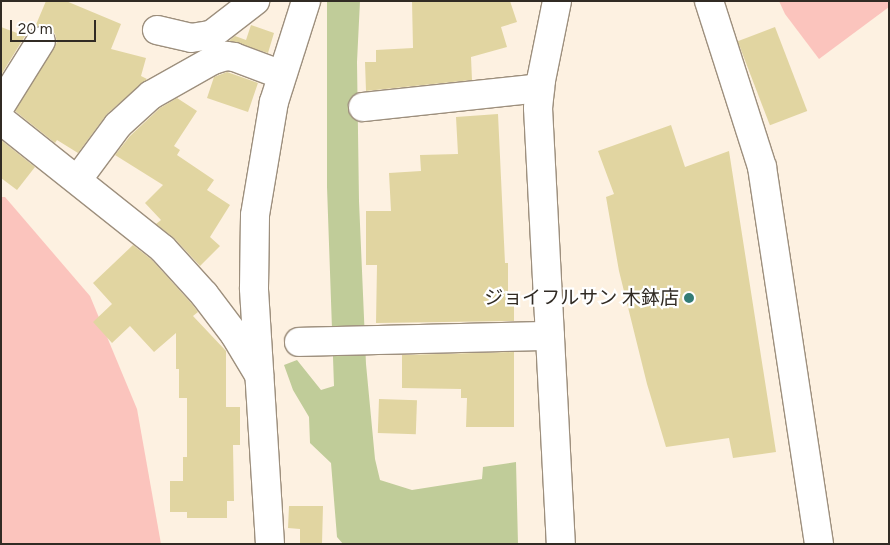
<!DOCTYPE html>
<meta charset="utf-8">
<style>
body{margin:0}
#map{position:relative;width:890px;height:545px;overflow:hidden;background:#fdf1e1;font-family:Figtree,"Noto Sans JP",sans-serif}
div>[style]{position:absolute}
[style*='--x']{left:calc(var(--x)*1px);top:calc(var(--y)*1px);width:calc(var(--w)*1px);rotate:calc(var(--a)*1deg)}
.green>*{inset:0;background:#fbc4bd}
.water>*{inset:0;background:#c0cc99}
.building>*{inset:0;background:#e1d5a1;transform-origin:0 0}
.roads{filter:drop-shadow(1px 0 #9d8f7d) drop-shadow(-1px 0 #9d8f7d) drop-shadow(0 1px #9d8f7d) drop-shadow(0 -1px #9d8f7d)}
.minor>*{height:28px;margin:-14px;padding:0 14px;transform-origin:14px;border-radius:14px;background:#fff}
.tertiary>*{height:28px;margin:-14px;padding:0 14px;transform-origin:14px;border-radius:14px;background:#fff}
.dots>*{width:14px;height:14px;translate:-50% -50%;box-sizing:border-box;border:2px solid #fff;border-radius:50%}
span{translate:-50% -50%;white-space:nowrap;text-align:center;line-height:1.15;-webkit-text-stroke:4.5px #fff;paint-order:stroke}
.poi-label{font-size:19px;color:#312b24}
.right{translate:-100% -50%;text-align:right}
.frame{position:absolute;inset:0;border:2px solid #312b24;pointer-events:none}
.scale{position:absolute;left:10px;top:20px;width:86px;height:22px;box-sizing:border-box;border:2px solid #312b24;border-top:0;padding-left:6px;font-size:15px;line-height:18px;white-space:nowrap;color:#312b24;-webkit-text-stroke:4px #fff;paint-order:stroke}
</style>
<div id="map">
<div class="green">
<i style="clip-path:polygon(779px 1px,889px 1px,889px 7px,819px 59px,785px 14px)"></i>
<i style="clip-path:polygon(1px 197px,5px 197px,90px 296px,137px 409px,161px 544px,1px 544px)"></i>
</div>
<div class="water">
<i style="clip-path:polygon(360px 1px,357px 62px,359px 201px,366px 364px,375px 459px,380px 480px,412px 490px,482px 479px,483px 467px,516px 462px,518px 544px,343px 544px,337px 537px,331px 463px,310px 443px,309px 417px,293px 390px,284px 365px,297px 360px,321px 390px,334px 386px,327px 187px,327px 2px)"></i>
</div>
<div class="building">
<i style="clip-path:polygon(46px 1px,66px 1px,121px 24px,111px 49px,146px 58px,141px 76px,147px 79px,107px 114px,78px 153px,57px 140px,55px 143px,15px 111px,57px 42px,55px 34px,50px 28px,42px 25px,35px 27px)"></i>
<i style="clip-path:polygon(412px 1px,510px 1px,517px 22px,501px 27px,507px 47px,471px 57px,472px 80px,366px 91px,365px 62px,376px 62px,376px 50px,413px 48px)"></i>
<i style="clip-path:polygon(251px 25px,274px 33px,268px 53px,229px 41px,235px 36px,246px 40px)"></i>
<i style="clip-path:polygon(1px 27px,25px 36px,1px 75px)"></i>
<i style="left:775px;top:27px;width:90px;height:40px;rotate:69deg"></i>
<i style="clip-path:polygon(227px 72px,258px 83px,248px 112px,207px 98px,214px 77px)"></i>
<i style="clip-path:polygon(177px 98px,197px 111px,174px 146px,180px 150px,177px 155px,214px 180px,207px 190px,230px 205px,210px 237px,220px 246px,200px 266px,174px 238px,156px 224px,161px 220px,145px 203px,163px 185px,115px 155px,130px 136px,160px 108px)"></i>
<i style="clip-path:polygon(498px 114px,505px 263px,508px 263px,508px 303px,514px 304px,514px 321px,376px 323px,377px 265px,366px 265px,366px 211px,391px 211px,389px 173px,421px 171px,420px 155px,458px 154px,456px 117px)"></i>
<i style="clip-path:polygon(671px 125px,685px 167px,729px 151px,776px 452px,733px 458px,729px 438px,666px 447px,647px 384px,619px 271px,606px 197px,614px 194px,598px 151px)"></i>
<i style="clip-path:polygon(1px 140px,35px 167px,17px 190px,1px 178px)"></i>
<i style="clip-path:polygon(133px 245px,152px 260px,192px 304px,198px 312px,193px 316px,226px 351px,226px 407px,240px 407px,240px 445px,233px 445px,234px 501px,227px 501px,227px 518px,187px 518px,187px 512px,170px 512px,170px 481px,183px 481px,183px 457px,187px 457px,187px 398px,179px 398px,179px 369px,176px 369px,176px 333px,154px 352px,130px 326px,112px 343px,93px 322px,112px 304px,93px 283px)"></i>
<i style="clip-path:polygon(514px 352px,514px 427px,466px 427px,467px 398px,461px 398px,461px 389px,402px 388px,402px 355px)"></i>
<i style="left:379px;top:399px;width:38px;height:34px;rotate:2deg"></i>
<i style="clip-path:polygon(289px 506px,323px 506px,322px 544px,300px 544px,300px 529px,288px 528px)"></i>
</div>
<div class="roads">
<div class="minor">
<i style="--x:157;--y:30;--w:35;--a:13"></i>
<i style="--x:191;--y:38;--w:20;--a:-9"></i>
<i style="--x:211;--y:35;--w:56;--a:-37.7"></i>
<i style="--x:1;--y:105;--w:75;--a:-58"></i>
<i style="--x:363;--y:107;--w:178;--a:-6.1"></i>
<i style="--x:1;--y:120;--w:207;--a:38.5"></i>
<i style="--x:163;--y:249;--w:61;--a:47.7"></i>
<i style="--x:204;--y:294;--w:51;--a:52.9"></i>
<i style="--x:235;--y:335;--w:47;--a:59"></i>
<i style="--x:78;--y:179;--w:67;--a:-53.5"></i>
<i style="--x:118;--y:125;--w:45;--a:-42.3"></i>
<i style="--x:151;--y:95;--w:71;--a:-29.4"></i>
<i style="--x:213;--y:60;--w:14;--a:-17"></i>
<i style="--x:226;--y:56;--w:8;--a:7"></i>
<i style="--x:234;--y:57;--w:51;--a:20.6"></i>
<i style="--x:299;--y:342;--w:251;--a:-1.4"></i>
</div>
<div class="tertiary">
<i style="--x:557;--y:1;--w:81;--a:101.4"></i>
<i style="--x:541;--y:80;--w:28;--a:96"></i>
<i style="--x:538;--y:108;--w:437;--a:87"></i>
<i style="--x:709;--y:1;--w:174;--a:72.3"></i>
<i style="--x:762;--y:167;--w:381;--a:81.4"></i>
<i style="--x:270;--y:544;--w:256;--a:-93.6"></i>
<i style="--x:254;--y:288;--w:73;--a:-89.2"></i>
<i style="--x:255;--y:215;--w:115;--a:-80.5"></i>
<i style="--x:274;--y:102;--w:106;--a:-72.4"></i>
</div>
</div>
<div class="dots">
<i style="left:689px;top:298px;background:#347c75"></i>
</div>
<div class="poi-label">
<span class="right" style="left:679px;top:298px">ジョイフルサン 木鉢店</span>
</div>
<div class="frame"></div>
<div class="scale">20 m</div>
</div>
